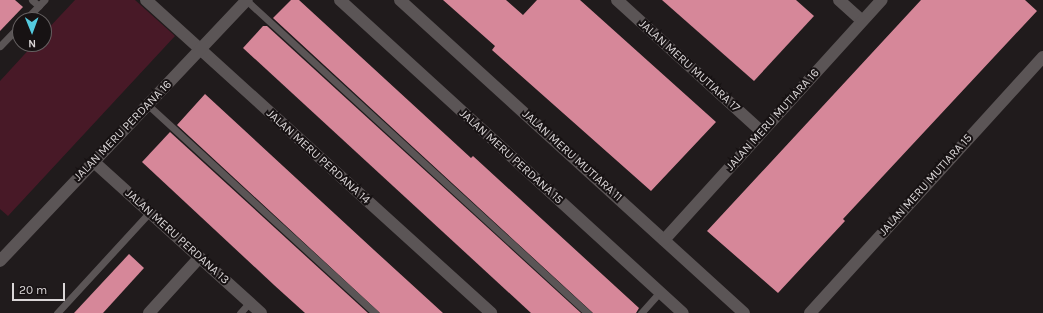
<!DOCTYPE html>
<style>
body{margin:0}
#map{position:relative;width:1043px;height:313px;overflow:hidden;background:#201b1c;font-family:Karla,sans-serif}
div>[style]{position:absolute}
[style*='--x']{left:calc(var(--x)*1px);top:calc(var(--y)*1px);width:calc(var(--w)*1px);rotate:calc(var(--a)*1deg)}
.green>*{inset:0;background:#481927}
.building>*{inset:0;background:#d68799}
.lane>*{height:7px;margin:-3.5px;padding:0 3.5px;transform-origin:3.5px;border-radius:3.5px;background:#5b5556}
.street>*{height:12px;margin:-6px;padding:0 6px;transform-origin:6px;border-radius:6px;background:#5b5556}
span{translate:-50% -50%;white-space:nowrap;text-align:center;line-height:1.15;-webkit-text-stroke:4px #171213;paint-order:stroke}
.street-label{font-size:12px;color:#dad6d7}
.north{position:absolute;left:12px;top:12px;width:40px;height:40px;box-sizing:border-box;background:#171213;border:1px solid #656061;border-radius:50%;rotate:179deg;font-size:11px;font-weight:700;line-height:16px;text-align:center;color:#dad6d7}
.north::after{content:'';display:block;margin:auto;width:14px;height:18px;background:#54cade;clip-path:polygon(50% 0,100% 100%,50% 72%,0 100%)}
.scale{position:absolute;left:12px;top:283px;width:53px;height:18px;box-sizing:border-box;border:2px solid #dad6d7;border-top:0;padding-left:5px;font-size:12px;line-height:14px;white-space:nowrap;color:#dad6d7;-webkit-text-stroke:3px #171213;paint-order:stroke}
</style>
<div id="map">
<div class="green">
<i style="clip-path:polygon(75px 0,135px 0,175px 36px,8px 216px,0 209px,0 81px,34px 44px,44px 44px,44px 33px)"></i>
</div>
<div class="building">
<i style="clip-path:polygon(0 0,15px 0,23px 7px,0 31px)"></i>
<i style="clip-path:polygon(291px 0,299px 0,471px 158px,473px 156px,639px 308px,636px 313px,593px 313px,273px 18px)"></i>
<i style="clip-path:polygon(443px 0,506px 0,523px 15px,537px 0,580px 0,716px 122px,651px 191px,492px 50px,495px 46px)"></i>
<i style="clip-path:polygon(662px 0,796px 0,814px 16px,754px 81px)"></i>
<i style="clip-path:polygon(921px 0,1025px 0,1037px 11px,843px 219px,845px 221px,778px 293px,707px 231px)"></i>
<i style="clip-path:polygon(263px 26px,267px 26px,581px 313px,531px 313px,243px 48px)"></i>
<i style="clip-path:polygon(205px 94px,374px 250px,443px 313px,380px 313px,177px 125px)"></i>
<i style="clip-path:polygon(170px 132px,368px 313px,305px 313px,274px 285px,142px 162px)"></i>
<i style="clip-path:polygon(129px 254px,144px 268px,103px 313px,74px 313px)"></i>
</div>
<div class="lane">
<i style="--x:32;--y:0;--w:9;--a:41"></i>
<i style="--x:246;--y:0;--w:464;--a:42.5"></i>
<i style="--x:25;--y:20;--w:28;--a:-46"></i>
<i style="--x:0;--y:46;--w:29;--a:-46"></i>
<i style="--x:148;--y:105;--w:308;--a:42.5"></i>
<i style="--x:57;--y:313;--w:137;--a:-47.4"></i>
<i style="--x:240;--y:313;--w:13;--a:-48"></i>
<i style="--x:641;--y:313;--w:28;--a:-48"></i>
</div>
<div class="street">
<i style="--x:146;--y:0;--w:466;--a:42.2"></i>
<i style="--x:340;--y:0;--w:464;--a:42.4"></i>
<i style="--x:400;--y:0;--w:465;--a:42.3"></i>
<i style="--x:617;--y:0;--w:196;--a:42.3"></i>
<i style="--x:839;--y:0;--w:31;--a:42"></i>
<i style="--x:94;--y:162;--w:225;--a:42.1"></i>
<i style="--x:664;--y:240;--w:324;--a:-47.8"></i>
<i style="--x:0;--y:261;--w:359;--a:-46.6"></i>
<i style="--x:149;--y:313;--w:74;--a:-47.7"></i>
<i style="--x:810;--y:313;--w:346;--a:-47.7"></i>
</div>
<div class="street-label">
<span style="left:689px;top:66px;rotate:42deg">JALAN MERU MUTIARA 17</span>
<span style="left:773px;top:120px;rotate:-48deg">JALAN MERU MUTIARA 16</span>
<span style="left:123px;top:131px;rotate:-46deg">JALAN MERU PERDANA 16</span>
<span style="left:572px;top:156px;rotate:42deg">JALAN MERU MUTIARA 11</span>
<span style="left:318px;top:157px;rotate:42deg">JALAN MERU PERDANA 14</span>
<span style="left:511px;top:157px;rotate:42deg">JALAN MERU PERDANA 15</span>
<span style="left:926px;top:185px;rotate:-48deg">JALAN MERU MUTIARA 15</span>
<span style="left:177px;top:237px;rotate:42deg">JALAN MERU PERDANA 13</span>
</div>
<div class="north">N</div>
<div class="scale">20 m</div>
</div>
